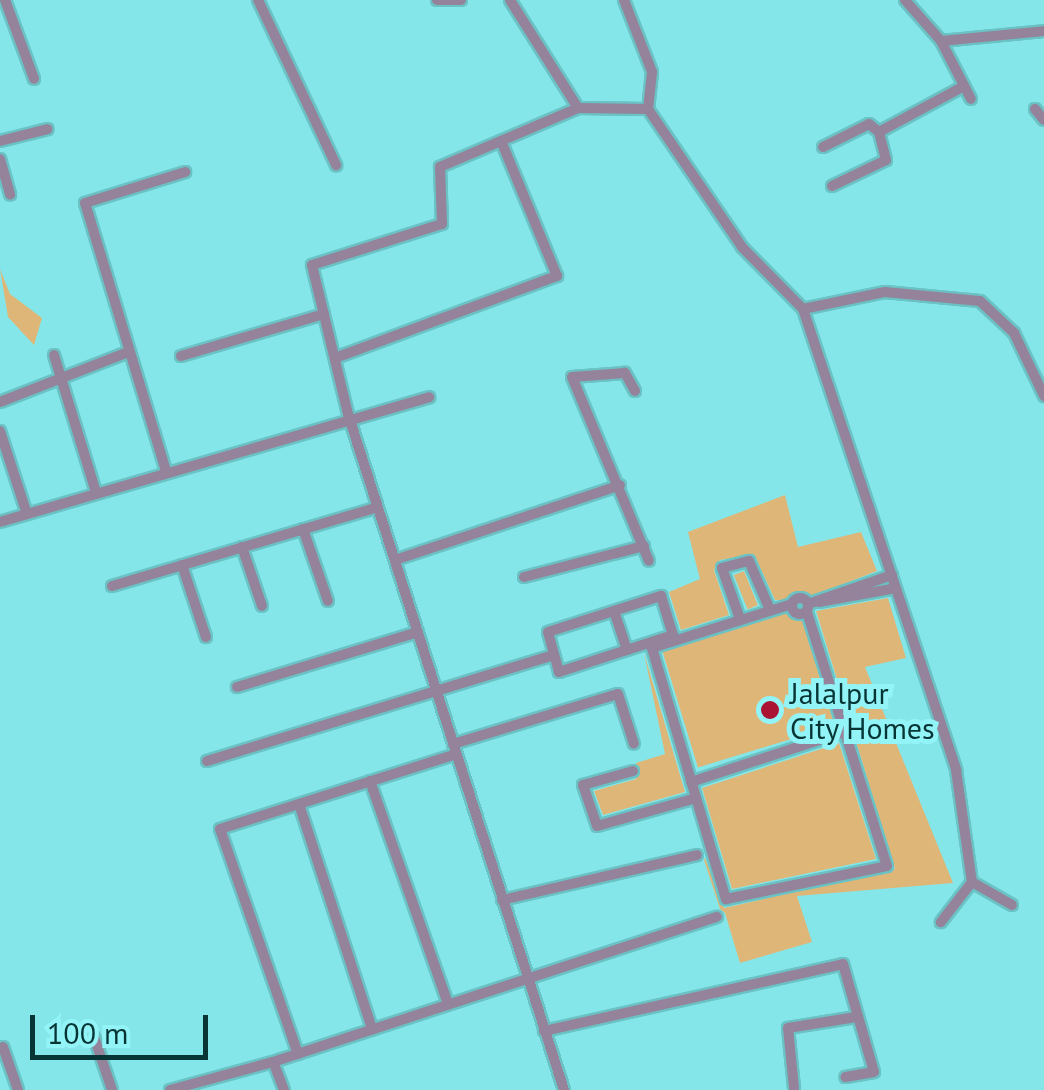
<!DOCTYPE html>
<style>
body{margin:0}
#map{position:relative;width:1044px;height:1090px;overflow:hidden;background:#84e6e9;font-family:"PT Sans",sans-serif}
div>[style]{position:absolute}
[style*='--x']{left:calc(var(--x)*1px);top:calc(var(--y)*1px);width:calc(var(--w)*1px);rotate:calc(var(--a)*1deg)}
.building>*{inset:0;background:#deb778;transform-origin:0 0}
.roads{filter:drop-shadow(2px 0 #6bc2c5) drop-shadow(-2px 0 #6bc2c5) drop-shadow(0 2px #6bc2c5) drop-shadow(0 -2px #6bc2c5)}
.minor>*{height:10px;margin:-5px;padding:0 5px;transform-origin:5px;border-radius:5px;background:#94839a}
.minor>.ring{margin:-5px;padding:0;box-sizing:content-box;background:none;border:10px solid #94839a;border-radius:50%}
.dots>*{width:28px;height:28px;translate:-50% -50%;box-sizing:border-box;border:5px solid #92f4f6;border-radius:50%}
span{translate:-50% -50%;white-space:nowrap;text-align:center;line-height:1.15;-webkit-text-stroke:10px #92f4f6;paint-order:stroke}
.poi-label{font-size:30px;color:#073435}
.left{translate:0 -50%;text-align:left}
.scale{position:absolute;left:30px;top:1015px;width:178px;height:45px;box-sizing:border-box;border:5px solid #073435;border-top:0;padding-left:12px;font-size:30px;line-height:35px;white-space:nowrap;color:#073435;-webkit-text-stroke:8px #92f4f6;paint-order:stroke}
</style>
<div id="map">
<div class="building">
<i style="clip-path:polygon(0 269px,10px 294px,42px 318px,34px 345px,8px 317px)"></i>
<i style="clip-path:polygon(785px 495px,798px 547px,861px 532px,877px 571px,800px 601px,775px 600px,754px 554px,720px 560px,714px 570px,729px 615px,681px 630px,669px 592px,700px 579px,688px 532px)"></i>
<i style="left:744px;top:571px;width:37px;height:11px;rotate:68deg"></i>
<i style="clip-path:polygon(888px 598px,906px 658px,865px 667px,953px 883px,797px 896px,812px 942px,740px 963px,725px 913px,720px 909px,704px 860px,705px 858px,724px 908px,895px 869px,816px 611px)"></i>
<i style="left:799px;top:609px;width:122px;height:143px;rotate:73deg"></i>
<i style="clip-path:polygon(644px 653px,685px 792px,603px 815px,594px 791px,636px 779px,636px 763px,665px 754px)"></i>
<i style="clip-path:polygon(839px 743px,876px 859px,732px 889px,702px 788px)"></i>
</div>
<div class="roads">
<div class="minor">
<i style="--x:5;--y:0;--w:84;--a:69.8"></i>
<i style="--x:258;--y:0;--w:183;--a:64.7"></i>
<i style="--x:437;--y:0;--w:24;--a:0"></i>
<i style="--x:510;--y:0;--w:128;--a:57.8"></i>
<i style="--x:578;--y:108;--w:70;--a:0.8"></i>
<i style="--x:648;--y:109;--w:167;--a:55.7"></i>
<i style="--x:742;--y:247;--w:87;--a:45.5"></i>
<i style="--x:803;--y:309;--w:486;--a:71.6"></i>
<i style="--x:956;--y:770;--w:113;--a:81.9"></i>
<i style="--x:972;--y:882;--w:51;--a:127.8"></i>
<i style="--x:624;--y:0;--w:77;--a:68.7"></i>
<i style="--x:652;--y:72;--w:37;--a:96"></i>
<i style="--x:905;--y:0;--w:55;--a:48.7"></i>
<i style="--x:941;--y:41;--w:103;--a:-5.5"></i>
<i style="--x:941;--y:41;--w:65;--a:62.7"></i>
<i style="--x:1035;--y:109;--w:14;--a:51"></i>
<i style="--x:0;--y:141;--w:49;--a:-14"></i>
<i style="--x:823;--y:147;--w:51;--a:-26.6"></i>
<i style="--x:869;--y:124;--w:13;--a:39"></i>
<i style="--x:0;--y:159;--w:37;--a:74"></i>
<i style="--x:832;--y:186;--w:60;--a:-25.7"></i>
<i style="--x:886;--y:160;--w:29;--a:-104"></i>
<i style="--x:879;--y:132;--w:97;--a:-28.4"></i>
<i style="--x:803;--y:309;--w:84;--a:-11.7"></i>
<i style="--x:885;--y:292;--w:95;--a:5.4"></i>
<i style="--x:980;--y:301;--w:47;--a:43.3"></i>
<i style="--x:1014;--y:333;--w:70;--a:64.5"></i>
<i style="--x:54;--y:355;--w:143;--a:73"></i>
<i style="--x:181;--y:356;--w:149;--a:-16.4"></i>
<i style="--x:335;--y:358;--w:237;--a:-20.3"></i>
<i style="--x:557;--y:276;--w:146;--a:-112.5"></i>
<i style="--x:635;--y:391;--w:21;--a:-119"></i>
<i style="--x:625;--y:373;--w:53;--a:175.7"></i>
<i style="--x:572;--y:377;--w:199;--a:67.3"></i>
<i style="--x:0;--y:402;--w:137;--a:-21.3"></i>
<i style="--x:0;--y:431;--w:87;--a:72"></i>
<i style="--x:166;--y:471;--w:280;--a:-106.8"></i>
<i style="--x:85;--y:203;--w:105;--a:-17.2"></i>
<i style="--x:0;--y:522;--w:447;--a:-16.2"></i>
<i style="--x:303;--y:529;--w:76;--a:70.9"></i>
<i style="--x:242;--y:547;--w:62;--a:71.3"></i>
<i style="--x:395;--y:560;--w:237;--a:-18.4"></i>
<i style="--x:182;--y:565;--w:76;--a:71.6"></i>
<i style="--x:524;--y:577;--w:124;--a:-14.5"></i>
<i style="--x:112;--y:586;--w:277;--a:-16.5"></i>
<i style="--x:661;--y:596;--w:41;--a:72.9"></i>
<i style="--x:673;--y:635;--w:120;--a:162"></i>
<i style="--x:559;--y:672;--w:41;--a:-105.4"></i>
<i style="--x:548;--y:632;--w:119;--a:-17.7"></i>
<i class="ring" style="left:792px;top:598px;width:6px;height:6px"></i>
<i style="--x:819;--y:602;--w:78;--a:-10.3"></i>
<i style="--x:792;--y:604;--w:147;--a:162.6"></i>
<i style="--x:652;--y:648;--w:262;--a:73.6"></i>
<i style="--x:726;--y:899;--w:164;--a:-11.6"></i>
<i style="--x:887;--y:866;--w:266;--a:-107.5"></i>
<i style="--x:808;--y:604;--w:89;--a:-19"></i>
<i style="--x:614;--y:611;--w:41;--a:71.6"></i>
<i style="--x:740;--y:619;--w:54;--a:-109.4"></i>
<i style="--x:722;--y:568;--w:28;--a:-15"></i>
<i style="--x:749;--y:561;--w:53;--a:66.8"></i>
<i style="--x:237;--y:687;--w:189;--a:-16.9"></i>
<i style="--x:453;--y:744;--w:172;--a:-16.9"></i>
<i style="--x:618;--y:694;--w:52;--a:72.3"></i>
<i style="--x:207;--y:761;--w:363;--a:-17"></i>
<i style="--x:633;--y:771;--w:52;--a:164.4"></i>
<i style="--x:583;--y:785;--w:43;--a:71.1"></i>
<i style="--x:597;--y:826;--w:103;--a:-15.8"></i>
<i style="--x:370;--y:781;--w:236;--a:70.7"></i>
<i style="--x:691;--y:782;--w:158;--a:-18.1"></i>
<i style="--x:299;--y:804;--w:237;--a:72"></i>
<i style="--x:972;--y:882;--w:46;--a:29.9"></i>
<i style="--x:502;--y:900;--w:200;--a:-13"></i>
<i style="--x:544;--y:1031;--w:306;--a:-12.6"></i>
<i style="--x:843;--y:964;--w:112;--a:74"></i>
<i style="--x:874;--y:1072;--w:29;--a:170"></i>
<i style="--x:94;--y:1037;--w:56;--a:71.2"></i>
<i style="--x:3;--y:1047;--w:46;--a:70.8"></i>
<i style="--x:298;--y:1054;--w:238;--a:-109.1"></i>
<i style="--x:220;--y:829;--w:248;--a:-17.6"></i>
<i style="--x:794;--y:1088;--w:60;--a:-95.7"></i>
<i style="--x:788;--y:1028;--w:69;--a:-9.2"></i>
<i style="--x:170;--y:1090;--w:107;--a:-15.2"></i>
<i style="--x:284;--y:1090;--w:30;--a:-111"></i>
<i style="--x:273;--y:1062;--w:467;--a:-18.1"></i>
<i style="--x:564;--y:1090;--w:710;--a:-107.72"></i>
<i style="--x:348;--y:414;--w:153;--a:-103.6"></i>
<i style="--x:312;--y:265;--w:136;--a:-17.5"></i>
<i style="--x:442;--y:224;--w:57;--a:-92"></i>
<i style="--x:440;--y:167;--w:150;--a:-23.1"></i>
</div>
</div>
<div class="dots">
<i style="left:770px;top:710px;background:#aa1333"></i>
</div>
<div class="poi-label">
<span class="left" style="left:790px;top:710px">Jalalpur<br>City Homes</span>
</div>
<div class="scale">100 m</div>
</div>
